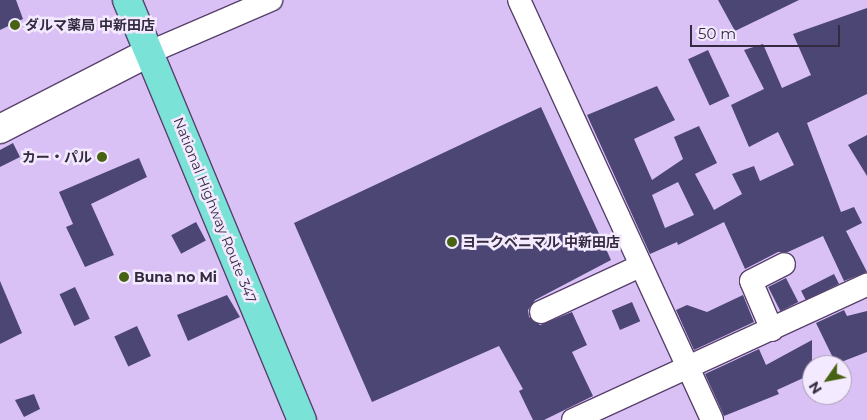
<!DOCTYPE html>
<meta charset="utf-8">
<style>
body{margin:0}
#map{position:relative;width:867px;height:420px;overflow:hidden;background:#dac1f5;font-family:Montserrat,"Noto Sans JP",sans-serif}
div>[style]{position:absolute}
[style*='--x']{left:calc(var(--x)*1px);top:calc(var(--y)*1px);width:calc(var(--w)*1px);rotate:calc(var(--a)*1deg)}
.building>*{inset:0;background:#4b4674;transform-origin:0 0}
.roads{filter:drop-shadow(1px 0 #58426d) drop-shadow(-1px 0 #58426d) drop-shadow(0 1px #58426d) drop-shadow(0 -1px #58426d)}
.minor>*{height:22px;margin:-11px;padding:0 11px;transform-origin:11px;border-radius:11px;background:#fff}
.tertiary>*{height:28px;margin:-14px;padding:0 14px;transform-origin:14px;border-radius:14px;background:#fff}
.trunk>*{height:28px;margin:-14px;padding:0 14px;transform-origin:14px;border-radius:14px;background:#7be2d8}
.dots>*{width:14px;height:14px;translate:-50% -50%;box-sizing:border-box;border:2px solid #f4eaff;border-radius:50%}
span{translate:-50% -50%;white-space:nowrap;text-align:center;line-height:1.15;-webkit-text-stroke:5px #f4eaff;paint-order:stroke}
.poi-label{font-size:14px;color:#352b40;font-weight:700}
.left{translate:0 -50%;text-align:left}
.right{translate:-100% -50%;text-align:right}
.street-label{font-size:14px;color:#352b40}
.north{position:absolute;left:802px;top:355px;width:50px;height:50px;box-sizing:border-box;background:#f4eaff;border:1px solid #a89eb3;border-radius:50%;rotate:237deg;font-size:14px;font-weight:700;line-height:20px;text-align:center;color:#352b40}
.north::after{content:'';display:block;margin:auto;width:18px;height:22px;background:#476212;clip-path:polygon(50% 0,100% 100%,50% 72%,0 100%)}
.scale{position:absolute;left:690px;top:25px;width:150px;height:22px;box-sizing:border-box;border:2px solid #352b40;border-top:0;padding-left:6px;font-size:15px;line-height:18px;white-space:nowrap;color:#352b40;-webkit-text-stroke:4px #f4eaff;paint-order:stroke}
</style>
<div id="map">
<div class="building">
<i style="clip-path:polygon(0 0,16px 0,23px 19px,0 30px)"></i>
<i style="clip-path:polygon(718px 0,799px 0,735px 31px)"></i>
<i style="clip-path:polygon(evenodd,867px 8px,867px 94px,807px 123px,841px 212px,854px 207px,862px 223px,846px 231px,867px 272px,844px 281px,823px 236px,788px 252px,778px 252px,745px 269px,724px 222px,678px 245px,677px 242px,650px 254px,587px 115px,657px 86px,675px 120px,634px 139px,652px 180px,683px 159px,674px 137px,699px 126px,717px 163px,695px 174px,714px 210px,742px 194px,732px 174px,754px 166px,760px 181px,794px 165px,778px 132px,749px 147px,731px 105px,764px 89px,744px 50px,763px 44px,782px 88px,811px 75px,793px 34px,867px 8px,678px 182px,694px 215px,665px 228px,652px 195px,678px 182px)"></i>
<i style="left:708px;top:50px;width:51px;height:22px;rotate:65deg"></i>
<i style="clip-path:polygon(541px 107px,611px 260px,535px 300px,528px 310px,529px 317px,540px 325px,572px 312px,587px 345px,572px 352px,593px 396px,544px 420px,533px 420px,519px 391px,523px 389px,499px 346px,372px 402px,294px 223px)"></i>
<i style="clip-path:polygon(867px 135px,867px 176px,848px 145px)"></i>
<i style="clip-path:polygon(13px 143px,20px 157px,0 167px,0 150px)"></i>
<i style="clip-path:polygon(139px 158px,147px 177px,91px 204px,114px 255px,85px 267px,66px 227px,73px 224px,59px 192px)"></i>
<i style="left:196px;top:222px;width:21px;height:28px;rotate:62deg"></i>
<i style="left:834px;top:274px;width:11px;height:37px;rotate:63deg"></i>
<i style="left:786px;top:278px;width:27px;height:20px;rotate:63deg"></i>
<i style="clip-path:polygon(0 281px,22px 333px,0 344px)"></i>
<i style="left:75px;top:287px;width:35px;height:17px;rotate:65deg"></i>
<i style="clip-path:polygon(227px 295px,240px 317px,188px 341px,177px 315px)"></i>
<i style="clip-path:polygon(743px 295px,754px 322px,694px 350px,676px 310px,687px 305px,707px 312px)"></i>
<i style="left:632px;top:302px;width:21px;height:22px;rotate:67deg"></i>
<i style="clip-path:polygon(844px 310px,847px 316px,867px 311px,867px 352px,836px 364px,816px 323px)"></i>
<i style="left:137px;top:326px;width:33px;height:25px;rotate:65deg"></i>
<i style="clip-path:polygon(812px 340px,812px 374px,777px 390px,779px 394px,724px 416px,705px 374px,759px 349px,766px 365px)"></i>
<i style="clip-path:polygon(34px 394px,40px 409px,24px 417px,15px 400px)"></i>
</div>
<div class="roads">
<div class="minor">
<i style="--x:519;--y:0;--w:462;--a:65.3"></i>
<i style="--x:150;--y:52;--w:132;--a:-23.3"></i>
<i style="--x:541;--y:312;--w:109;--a:-24.9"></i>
<i style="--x:772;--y:330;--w:53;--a:-113.2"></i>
<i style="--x:751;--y:281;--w:37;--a:-27"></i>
<i style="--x:573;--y:420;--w:324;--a:-24.7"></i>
</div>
<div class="tertiary">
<i style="--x:0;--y:129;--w:169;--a:-27.2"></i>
</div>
<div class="trunk">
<i style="--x:127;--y:0;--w:455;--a:67.4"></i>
</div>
</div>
<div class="dots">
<i style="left:15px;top:25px;background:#476212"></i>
<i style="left:102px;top:157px;background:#476212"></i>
<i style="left:452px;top:242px;background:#476212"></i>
<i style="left:124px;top:277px;background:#476212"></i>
</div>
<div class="poi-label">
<span class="left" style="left:25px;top:25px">ダルマ薬局 中新田店</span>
<span class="right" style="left:92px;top:157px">カー・パル</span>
<span class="left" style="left:462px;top:242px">ヨークベニマル 中新田店</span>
<span class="left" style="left:134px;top:277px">Buna no Mi</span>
</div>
<div class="street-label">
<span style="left:215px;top:210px;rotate:68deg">National Highway Route 347</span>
</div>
<div class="north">N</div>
<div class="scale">50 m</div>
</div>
